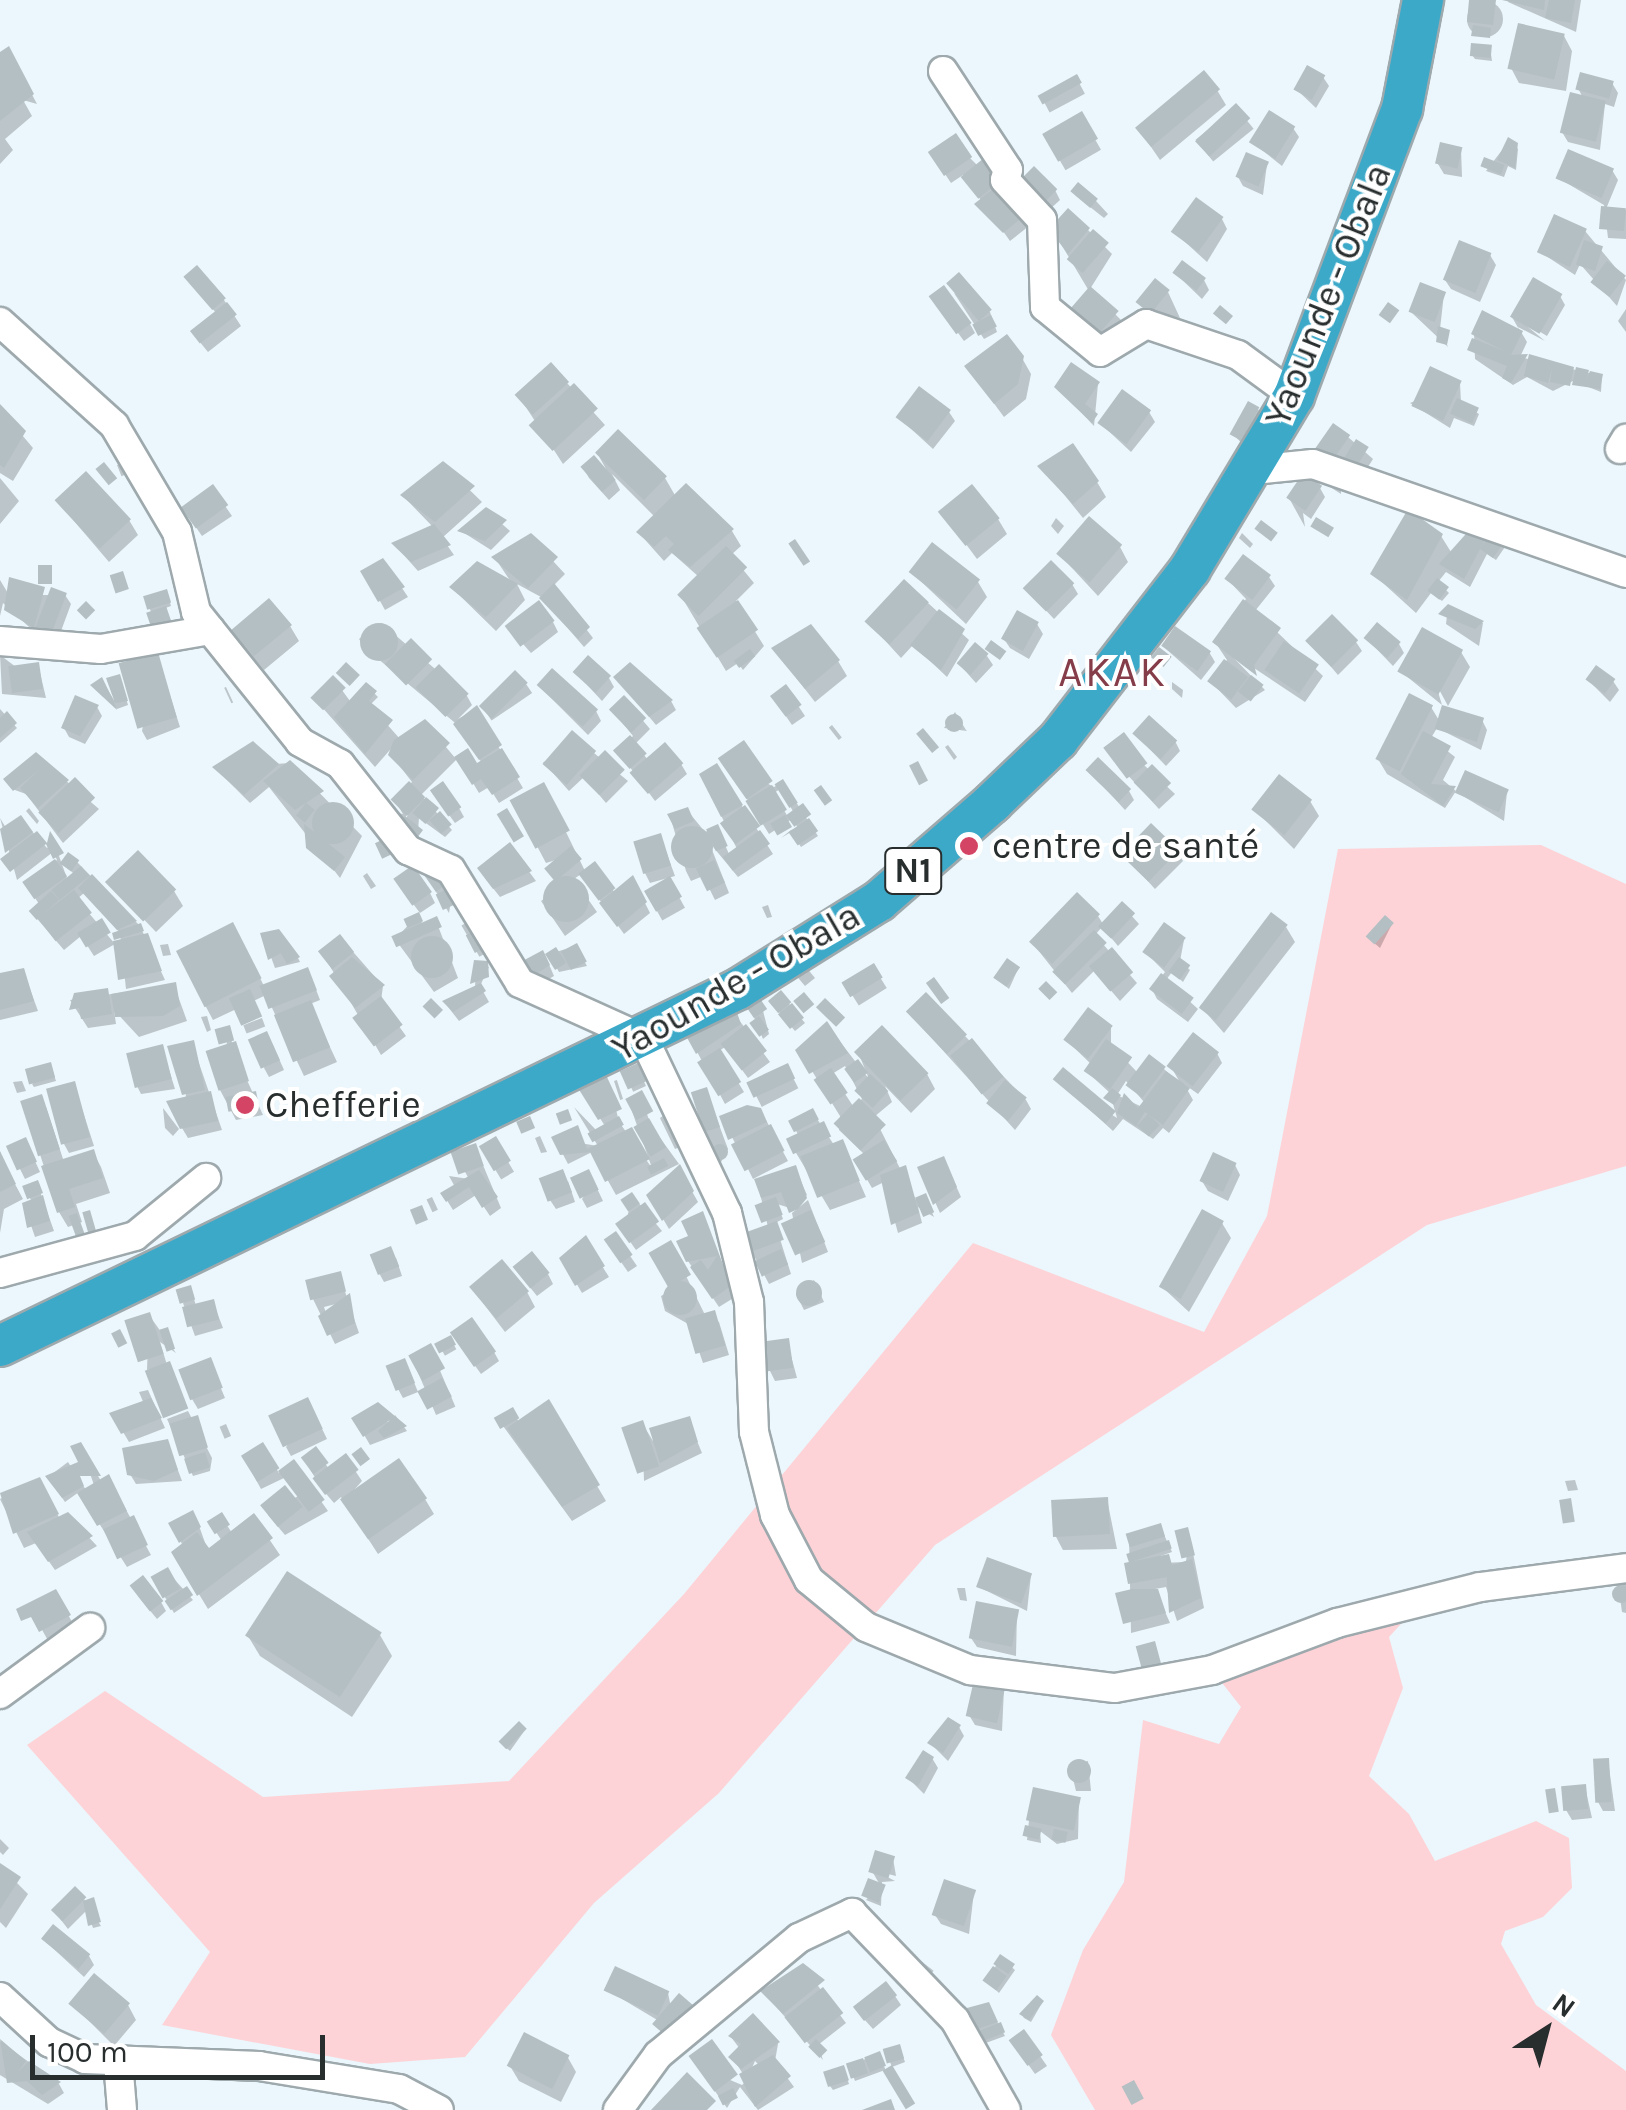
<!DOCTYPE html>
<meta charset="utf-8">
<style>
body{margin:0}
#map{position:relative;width:1626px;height:2110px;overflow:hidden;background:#ebf7fc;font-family:Karla,sans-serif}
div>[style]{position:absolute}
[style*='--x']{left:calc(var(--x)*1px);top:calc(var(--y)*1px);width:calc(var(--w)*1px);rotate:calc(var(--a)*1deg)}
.green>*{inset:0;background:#fdd3d7}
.shadow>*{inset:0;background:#0003;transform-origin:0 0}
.round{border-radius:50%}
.building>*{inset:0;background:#b4bfc3;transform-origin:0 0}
.roads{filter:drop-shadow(2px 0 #9ea9ad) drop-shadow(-2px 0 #9ea9ad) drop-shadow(0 2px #9ea9ad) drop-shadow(0 -2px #9ea9ad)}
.minor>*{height:28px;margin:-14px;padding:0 14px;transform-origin:14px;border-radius:14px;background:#fff}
.highway>*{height:40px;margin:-20px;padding:0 20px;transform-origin:20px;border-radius:20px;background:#3ca9c9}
.dots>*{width:28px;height:28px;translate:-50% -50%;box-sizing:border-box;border:5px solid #fff;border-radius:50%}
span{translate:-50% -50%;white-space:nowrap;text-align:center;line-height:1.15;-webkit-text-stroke:8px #fff;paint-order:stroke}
.shield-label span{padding:2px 8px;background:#fff;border:2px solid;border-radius:8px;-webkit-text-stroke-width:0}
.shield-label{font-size:35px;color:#282d2e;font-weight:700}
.street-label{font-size:38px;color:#282d2e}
.poi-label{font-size:38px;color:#282d2e}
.left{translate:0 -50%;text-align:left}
.quarter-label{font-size:42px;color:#853d49;letter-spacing:2.5px}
.north{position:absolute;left:1496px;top:1980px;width:100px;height:100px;-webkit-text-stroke:8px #fff;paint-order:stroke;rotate:36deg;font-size:28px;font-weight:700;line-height:40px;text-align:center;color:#282d2e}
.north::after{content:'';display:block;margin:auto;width:35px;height:45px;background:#282d2e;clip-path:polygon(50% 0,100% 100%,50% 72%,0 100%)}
.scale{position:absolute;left:30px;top:2035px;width:295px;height:45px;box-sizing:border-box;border:5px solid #282d2e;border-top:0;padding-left:12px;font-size:30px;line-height:35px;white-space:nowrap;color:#282d2e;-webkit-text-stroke:8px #fff;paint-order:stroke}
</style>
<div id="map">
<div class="green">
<i style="clip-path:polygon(1541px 845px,1626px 884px,1626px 1166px,1427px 1225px,935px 1545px,719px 1793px,594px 1903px,465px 2057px,370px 2064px,162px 2025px,210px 1952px,27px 1745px,105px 1691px,263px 1797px,509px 1781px,684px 1594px,973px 1243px,1204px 1332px,1267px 1216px,1338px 849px)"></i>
<i style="clip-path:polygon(1421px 1602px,1389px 1637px,1403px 1688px,1369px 1776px,1409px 1814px,1435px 1861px,1536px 1821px,1569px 1838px,1572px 1888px,1543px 1917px,1505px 1931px,1501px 1944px,1536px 2005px,1626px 2071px,1626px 2110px,1095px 2110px,1051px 2035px,1083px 1950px,1124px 1882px,1143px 1720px,1219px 1744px,1241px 1707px,1212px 1670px)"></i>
</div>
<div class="shadow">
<i style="clip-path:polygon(1581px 0,1576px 32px,1508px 2px,1509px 0)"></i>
<i class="round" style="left:1467px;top:1px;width:36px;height:36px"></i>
<i style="clip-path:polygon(1564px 36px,1572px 51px,1566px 91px,1519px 83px,1511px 68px)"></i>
<i style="clip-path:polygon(1490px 48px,1492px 61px,1475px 59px,1472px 55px)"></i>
<i style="clip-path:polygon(8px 49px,37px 104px,23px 100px,32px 116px,5px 139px,13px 150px,0 164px,0 55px)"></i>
<i style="left:1076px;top:77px;width:19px;height:40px;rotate:62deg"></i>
<i style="clip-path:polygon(1323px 77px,1329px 86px,1316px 108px,1296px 89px)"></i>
<i style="clip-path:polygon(1612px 83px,1618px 93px,1614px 107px,1605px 104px,1600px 150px,1568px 142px,1562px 132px,1583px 98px,1578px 88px)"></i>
<i style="clip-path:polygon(1217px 90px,1226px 105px,1160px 160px,1138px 128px)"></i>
<i style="left:1236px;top:107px;width:28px;height:52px;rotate:51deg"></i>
<i style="left:1081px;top:115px;width:40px;height:41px;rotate:60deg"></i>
<i style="clip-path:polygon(1293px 128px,1299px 137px,1282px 166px,1252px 142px)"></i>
<i style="clip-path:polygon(1509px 141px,1518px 149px,1516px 170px,1508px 166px,1504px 177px,1486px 171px)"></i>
<i style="clip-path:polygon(1461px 149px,1462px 177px,1444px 174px,1438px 164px)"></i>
<i style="clip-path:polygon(970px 158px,1034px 222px,1010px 241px,963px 175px,951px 183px,937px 162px)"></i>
<i style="clip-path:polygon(1267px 164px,1263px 195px,1243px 186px,1238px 177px)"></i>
<i style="clip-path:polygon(1612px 170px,1618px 180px,1606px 209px,1626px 210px,1626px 239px,1608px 238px,1604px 205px,1558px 178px)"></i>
<i style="clip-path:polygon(1055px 190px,1060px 200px,1049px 210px,1032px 194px)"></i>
<i style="clip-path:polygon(1075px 195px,1096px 201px,1108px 214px,1104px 218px)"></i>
<i style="clip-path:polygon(1222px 219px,1227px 229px,1207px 262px,1173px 231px)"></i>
<i style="clip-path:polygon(1088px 230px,1112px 254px,1090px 289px,1123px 322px,1103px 344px,1077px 321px,1089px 291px,1058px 239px)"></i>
<i style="clip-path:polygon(1585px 231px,1626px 280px,1617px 306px,1580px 264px,1575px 275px,1540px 252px)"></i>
<i style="clip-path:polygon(1490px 255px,1496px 265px,1480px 302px,1451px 289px,1445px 280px)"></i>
<i style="clip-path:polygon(1175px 273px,1204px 280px,1209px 290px,1202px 299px)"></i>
<i style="clip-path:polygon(193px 286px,224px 300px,241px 326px,208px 352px,199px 341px,217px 314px)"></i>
<i style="clip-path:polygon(1168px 292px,1180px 318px,1164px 314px,1158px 323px,1139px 303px)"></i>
<i style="clip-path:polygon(954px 293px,990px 312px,997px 332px,984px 339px)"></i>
<i style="clip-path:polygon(1444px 294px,1440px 329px,1448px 347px,1411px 312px)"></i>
<i style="clip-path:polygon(1560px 296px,1565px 305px,1547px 336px,1517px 318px,1545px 341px,1518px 327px,1527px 342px,1520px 357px,1602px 376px,1601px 392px,1573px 381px,1553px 391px,1527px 377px,1513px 385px,1475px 359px,1474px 334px,1521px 333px,1512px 317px)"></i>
<i style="clip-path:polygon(938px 306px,970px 324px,975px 333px,964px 341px)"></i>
<i style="clip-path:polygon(1626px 309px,1626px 332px,1618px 321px)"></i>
<i style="clip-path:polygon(1022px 358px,1031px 374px,1026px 399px,1004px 417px,967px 367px)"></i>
<i style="clip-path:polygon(567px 383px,605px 425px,563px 464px,518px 395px)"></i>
<i style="clip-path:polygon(1460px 383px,1461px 403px,1479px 414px,1474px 426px,1454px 418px,1450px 428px,1410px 403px)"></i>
<i style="clip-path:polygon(1098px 384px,1094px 426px,1057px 387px)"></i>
<i style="clip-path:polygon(0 409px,33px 448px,13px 481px,0 473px)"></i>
<i style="clip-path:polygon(1258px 409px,1263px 418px,1247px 449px,1234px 435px)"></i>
<i style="clip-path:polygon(949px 412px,955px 421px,933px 449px,898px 417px)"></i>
<i style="clip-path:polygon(1149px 412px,1155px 422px,1131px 452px,1101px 424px)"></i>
<i style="clip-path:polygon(1348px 437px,1373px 459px,1361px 478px,1323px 458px)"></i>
<i style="clip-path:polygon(596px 451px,665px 478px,676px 497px,686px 487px,732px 531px,741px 546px,731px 555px,754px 583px,736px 601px,764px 646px,743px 670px,738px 663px,726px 671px,681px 596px,699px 577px,672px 553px,664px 561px,639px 533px,655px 517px,612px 474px,620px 490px,609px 500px,589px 478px,584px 469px,606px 469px)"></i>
<i style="clip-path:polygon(443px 464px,482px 502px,442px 538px,454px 555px,418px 571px,394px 544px,433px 527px,403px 496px)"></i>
<i style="left:117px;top:465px;width:5px;height:12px;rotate:-22deg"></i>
<i style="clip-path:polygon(1041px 466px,1097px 482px,1106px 497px,1083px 518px)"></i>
<i style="clip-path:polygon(0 478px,19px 501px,0 524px)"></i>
<i style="clip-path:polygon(1325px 481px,1341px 487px,1341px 494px,1327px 485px)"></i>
<i style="clip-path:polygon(212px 487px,232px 516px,202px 536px,189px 517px)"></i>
<i style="clip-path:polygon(1320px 488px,1325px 497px,1311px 519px,1303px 513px,1305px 527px,1289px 498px)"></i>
<i style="clip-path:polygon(57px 501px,129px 520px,138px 535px,109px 562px)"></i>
<i style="clip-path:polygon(486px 510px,510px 531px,491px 550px,461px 531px)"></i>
<i style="clip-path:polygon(942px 512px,998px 519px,1007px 534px,977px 559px)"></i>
<i style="clip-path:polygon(1056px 518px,1064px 526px,1058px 534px,1051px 526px)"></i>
<i style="clip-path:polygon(1242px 533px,1253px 544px,1250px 548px,1239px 538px)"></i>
<i style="clip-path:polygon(530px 536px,565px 574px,553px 586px,593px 638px,584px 647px,541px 597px,517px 584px,525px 600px,496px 631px,452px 588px,511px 582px,495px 558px)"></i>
<i style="clip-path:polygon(1441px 536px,1451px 552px,1485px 538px,1507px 544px,1496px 560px,1487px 554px,1470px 587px,1446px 572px,1438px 582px,1449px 593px,1442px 601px,1431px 593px,1416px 613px,1373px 574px)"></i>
<i style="clip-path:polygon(1120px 547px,1128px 562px,1098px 596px,1059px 554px)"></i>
<i style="clip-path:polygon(364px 572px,402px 588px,408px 597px,385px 610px)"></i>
<i style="clip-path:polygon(911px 572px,978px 582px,987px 597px,966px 624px)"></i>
<i style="clip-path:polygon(1269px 577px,1275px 586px,1255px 611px,1323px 676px,1305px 702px,1224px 648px,1265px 690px,1236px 708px,1210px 681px,1227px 660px,1215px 642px,1246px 599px,1226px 578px)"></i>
<i style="clip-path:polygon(0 580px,9px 595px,65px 595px,71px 604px,54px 650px,3px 603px,0 616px)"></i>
<i style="clip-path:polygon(1072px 584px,1078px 594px,1054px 619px,1026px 589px)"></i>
<i style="clip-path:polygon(168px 596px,171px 606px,152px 613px,149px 608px)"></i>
<i style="clip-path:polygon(928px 603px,969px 640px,947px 677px,913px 645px,901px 658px,869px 623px)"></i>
<i style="clip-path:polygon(1448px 607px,1483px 623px,1479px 646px,1446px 624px)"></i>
<i style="clip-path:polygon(553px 622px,558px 632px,531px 653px,508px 627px)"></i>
<i style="clip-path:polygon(381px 623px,467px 696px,472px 705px,458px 719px,476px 709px,523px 788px,499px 803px,489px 787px,479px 793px,458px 758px,421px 795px,452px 830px,445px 837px,419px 818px,417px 845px,402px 831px,408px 814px,400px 823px,390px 812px,403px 814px,395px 801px,412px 782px,391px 755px,396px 743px,375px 767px,313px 697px,333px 678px,350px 701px,356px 694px,369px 704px,367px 686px,378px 697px,370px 705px,400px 739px,425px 722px,456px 759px,467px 752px,476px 767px,482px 763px,454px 722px,365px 648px,359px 639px)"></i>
<i style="clip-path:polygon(1037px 624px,1043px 634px,1029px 659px,1010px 648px,1004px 639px)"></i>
<i style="clip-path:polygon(290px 626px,299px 641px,264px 670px,249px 652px,241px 659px,226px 637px)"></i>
<i style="clip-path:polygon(1366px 638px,1399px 644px,1404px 653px,1393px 666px)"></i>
<i style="clip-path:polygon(1309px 641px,1356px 642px,1362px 651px,1338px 675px)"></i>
<i style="clip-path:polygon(774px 649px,838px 661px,847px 676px,815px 702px)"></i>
<i style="clip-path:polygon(1166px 649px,1209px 652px,1215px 662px,1201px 680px)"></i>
<i style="clip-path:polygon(1461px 652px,1470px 667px,1448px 706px,1435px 682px,1442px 705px,1400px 671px)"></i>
<i style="clip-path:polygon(0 655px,16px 667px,38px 664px,46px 698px,2px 694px)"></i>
<i style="clip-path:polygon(157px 655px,180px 727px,147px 740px,142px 731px)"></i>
<i style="clip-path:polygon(987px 656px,993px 665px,976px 683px,959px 664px)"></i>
<i style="clip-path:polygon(576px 673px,609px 678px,614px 687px,602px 701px)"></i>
<i style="clip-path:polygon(616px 677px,671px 701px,676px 710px,656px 725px)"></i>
<i style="clip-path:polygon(1587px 679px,1613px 681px,1619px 690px,1610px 702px)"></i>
<i style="clip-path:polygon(102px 680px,114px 700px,121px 681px,128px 705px,117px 709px,95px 689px)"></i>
<i style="clip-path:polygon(1172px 682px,1183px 690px,1182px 698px,1172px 689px)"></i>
<i style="left:526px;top:684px;width:11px;height:49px;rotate:56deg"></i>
<i style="clip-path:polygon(539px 686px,596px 711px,601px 721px,588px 735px)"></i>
<i style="left:226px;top:687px;width:17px;height:2px;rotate:65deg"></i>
<i style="clip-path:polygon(624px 698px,650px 729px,635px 744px,648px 760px,681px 764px,687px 774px,655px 801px,618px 751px,633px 736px,612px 710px)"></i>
<i style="clip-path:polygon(779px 706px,799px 707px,805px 716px,792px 725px)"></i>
<i style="clip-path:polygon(97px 707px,102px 716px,85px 744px,69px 737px,64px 728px)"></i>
<i style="clip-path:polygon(1431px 707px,1440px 722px,1482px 720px,1487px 730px,1481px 750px,1437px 728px,1431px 738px,1455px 757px,1443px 780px,1456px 791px,1445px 808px,1387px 774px,1378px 759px)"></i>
<i style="clip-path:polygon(0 709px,17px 728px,0 743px)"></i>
<i style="clip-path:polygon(955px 712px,966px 730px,967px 731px,944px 728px)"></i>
<i style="left:832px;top:725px;width:16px;height:4px;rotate:52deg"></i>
<i style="clip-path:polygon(1135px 734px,1175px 741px,1180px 751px,1166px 766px)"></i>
<i style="clip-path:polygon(948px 745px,957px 757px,954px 760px,945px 747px)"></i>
<i style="clip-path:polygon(594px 753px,628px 781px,606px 803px,584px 777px,569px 791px,543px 762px)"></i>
<i style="clip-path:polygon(36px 755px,99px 809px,63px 843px,26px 794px,12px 789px)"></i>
<i style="clip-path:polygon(1111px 757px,1144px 765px,1175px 794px,1159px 809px)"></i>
<i style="clip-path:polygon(evenodd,722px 759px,774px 787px,783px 782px,818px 836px,801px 847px,791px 832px,781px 838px,791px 830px,798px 828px,792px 819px,769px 834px,722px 759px,780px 789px,794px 813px,788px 817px,774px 793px,780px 789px)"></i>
<i style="clip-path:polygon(290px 763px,362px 836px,340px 878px,269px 787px,250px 803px,215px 768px)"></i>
<i style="clip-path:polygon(716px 766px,773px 854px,738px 877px,709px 842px,729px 893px,715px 900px,703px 876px,691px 881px,686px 871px,670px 816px,687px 810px,705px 832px,717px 827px,729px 854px,737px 849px,702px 775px)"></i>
<i style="clip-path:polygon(1088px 770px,1129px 791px,1134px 800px,1125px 810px)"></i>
<i style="clip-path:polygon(543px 785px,585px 871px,595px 864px,615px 893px,633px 879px,650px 913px,624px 934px,581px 874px,574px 879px,597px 912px,565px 936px,541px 901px,559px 888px,547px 869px,559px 859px,546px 863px,513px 801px)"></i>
<i style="clip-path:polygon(1507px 792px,1504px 821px,1458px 793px)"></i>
<i style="clip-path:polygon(438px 800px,459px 808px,464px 817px,455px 823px)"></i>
<i style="clip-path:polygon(1310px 801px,1319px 816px,1294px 849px,1255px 810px)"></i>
<i style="clip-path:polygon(29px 808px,39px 821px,37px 824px,26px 811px)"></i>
<i style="clip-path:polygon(0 818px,6px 828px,20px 818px,47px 848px,54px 842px,68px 881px,75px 875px,63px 863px,77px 862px,140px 926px,165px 980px,126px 989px,120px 933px,84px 893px,77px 899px,115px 944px,94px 956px,81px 936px,64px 950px,33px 914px,39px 904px,26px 884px,57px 860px,53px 852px,17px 880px)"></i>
<i style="clip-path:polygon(660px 835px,675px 876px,650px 883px,645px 873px)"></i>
<i style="clip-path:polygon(510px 846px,536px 881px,500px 897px,485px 878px)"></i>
<i style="clip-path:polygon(1177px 851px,1183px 861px,1155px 889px,1124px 855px)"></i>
<i style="clip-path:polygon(429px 865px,452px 894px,449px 913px,422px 869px)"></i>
<i style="clip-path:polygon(367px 873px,376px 886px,371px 889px,363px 876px)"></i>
<i style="left:669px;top:879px;width:33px;height:26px;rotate:61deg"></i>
<i style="clip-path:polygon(108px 882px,174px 891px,183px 906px,156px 932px)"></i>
<i style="clip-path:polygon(402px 889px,430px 893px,435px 903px,420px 913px)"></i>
<i style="clip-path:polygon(768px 905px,772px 917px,767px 918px,762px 907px)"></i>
<i style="clip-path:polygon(1122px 905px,1139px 924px,1118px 946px,1102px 927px,1095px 935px,1137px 983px,1120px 1001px,1094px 971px,1072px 993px,1034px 945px,1098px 916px,1103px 924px)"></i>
<i style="clip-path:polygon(418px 915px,423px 925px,435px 918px,458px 978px,434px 992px,395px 939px)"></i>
<i style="left:471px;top:920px;width:36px;height:11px;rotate:60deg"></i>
<i style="clip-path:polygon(1392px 924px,1380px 948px,1373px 942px)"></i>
<i style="clip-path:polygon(1286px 927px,1295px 942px,1224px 1033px,1200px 1006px)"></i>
<i style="clip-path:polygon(263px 935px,294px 950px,300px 962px,275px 968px)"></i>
<i style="clip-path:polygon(340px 937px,383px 986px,381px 1001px,406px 1036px,381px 1055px,327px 961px)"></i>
<i style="clip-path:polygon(241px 940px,264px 986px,312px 979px,320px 1000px,310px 1004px,337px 1062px,304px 1076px,266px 995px,213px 1020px,205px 1005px)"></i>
<i style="clip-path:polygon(1184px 940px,1180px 961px,1190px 970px,1183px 982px,1172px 972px,1166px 980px,1198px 1009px,1188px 1022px,1157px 999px,1152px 989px,1165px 972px,1144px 951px)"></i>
<i style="clip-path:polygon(160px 945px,168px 944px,171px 955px,163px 956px)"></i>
<i style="clip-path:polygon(576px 946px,587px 966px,559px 972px,549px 954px)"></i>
<i style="clip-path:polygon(801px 961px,815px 978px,805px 986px,794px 973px)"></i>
<i style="clip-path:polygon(548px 962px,554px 976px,535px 987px,520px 965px)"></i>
<i style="clip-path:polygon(476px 963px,489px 967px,480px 986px,489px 1002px,459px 1021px,445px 1003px,475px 988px)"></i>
<i style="left:873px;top:966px;width:26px;height:33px;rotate:58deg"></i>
<i style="clip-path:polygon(1018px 969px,1009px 989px,996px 978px)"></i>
<i style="clip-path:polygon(23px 970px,38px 1011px,0 1020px,0 976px)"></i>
<i style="clip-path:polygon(174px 985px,187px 1021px,139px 1037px,114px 1010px,116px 1024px,88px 1028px,70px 1000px)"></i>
<i style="clip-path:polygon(781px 994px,805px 1023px,795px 1031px,774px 1006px)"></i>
<i style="clip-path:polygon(762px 1007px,769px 1034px,763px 1039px,751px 1010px)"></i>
<i style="clip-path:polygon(908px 1012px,965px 1036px,1026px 1100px,1031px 1109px,1015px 1130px)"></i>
<i style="clip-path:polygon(207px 1016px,211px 1030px,207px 1032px,201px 1017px)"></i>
<i style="left:262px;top:1018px;width:9px;height:20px;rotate:69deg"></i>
<i style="clip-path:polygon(739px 1020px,770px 1062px,748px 1078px,725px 1047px,719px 1051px,744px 1092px,725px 1104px,688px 1035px)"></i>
<i style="clip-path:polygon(evenodd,827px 1025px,869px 1079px,858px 1052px,927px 1074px,935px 1089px,911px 1113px,885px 1086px,892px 1102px,874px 1117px,916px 1200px,925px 1196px,934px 1217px,918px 1207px,922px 1223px,898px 1233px,884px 1182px,872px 1188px,855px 1159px,864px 1154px,839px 1130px,840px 1116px,799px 1050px,827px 1025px,845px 1066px,862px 1099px,853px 1106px,832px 1074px,845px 1066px)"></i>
<i style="clip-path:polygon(229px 1028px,234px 1052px,263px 1115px,236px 1120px,220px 1090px)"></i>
<i style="clip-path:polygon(evenodd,1111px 1028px,1111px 1045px,1138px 1073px,1164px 1069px,1182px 1086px,1170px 1065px,1217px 1053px,1222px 1063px,1198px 1094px,1184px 1084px,1193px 1100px,1169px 1133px,1163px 1128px,1153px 1139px,1123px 1119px,1113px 1131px,1056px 1079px,1117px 1118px,1110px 1093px,1086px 1071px,1091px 1064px,1066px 1040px,1111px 1028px,1126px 1081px,1144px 1102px,1140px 1106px,1117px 1095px,1126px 1081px)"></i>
<i style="clip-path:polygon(192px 1043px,222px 1130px,188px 1138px,182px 1128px)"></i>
<i style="clip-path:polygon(272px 1043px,284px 1070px,269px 1077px,264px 1068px)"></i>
<i style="clip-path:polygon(162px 1047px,175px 1089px,141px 1094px,136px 1084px)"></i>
<i style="left:637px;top:1066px;width:22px;height:14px;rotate:66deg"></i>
<i style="left:787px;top:1066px;width:25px;height:41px;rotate:63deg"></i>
<i style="clip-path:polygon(52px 1069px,56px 1081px,34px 1087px,32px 1084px)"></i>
<i style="clip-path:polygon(22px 1081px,26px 1091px,17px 1093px,13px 1082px)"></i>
<i style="left:614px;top:1081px;width:3px;height:20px;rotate:-18deg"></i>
<i style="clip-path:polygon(74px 1084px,94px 1146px,69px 1153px,64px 1144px)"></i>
<i style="clip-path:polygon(611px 1088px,619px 1122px,652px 1168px,628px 1100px,641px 1093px,650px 1124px,679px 1164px,616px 1195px,592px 1152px,568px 1164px,555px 1139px,598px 1146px,574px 1107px,597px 1131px,605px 1126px,581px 1089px)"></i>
<i style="clip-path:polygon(706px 1090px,728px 1149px,720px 1164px,706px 1131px)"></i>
<i style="clip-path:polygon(23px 1103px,46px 1107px,64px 1162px,93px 1152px,101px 1167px,110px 1193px,76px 1204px,82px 1222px,68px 1227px,59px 1212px)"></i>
<i style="clip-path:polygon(163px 1108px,179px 1129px,173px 1136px,165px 1128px)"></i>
<i style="clip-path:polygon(812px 1111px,834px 1145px,842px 1142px,866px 1197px,830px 1210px,789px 1141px,799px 1136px,791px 1122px)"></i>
<i style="clip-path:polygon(667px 1113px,680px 1147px,675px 1149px,660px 1118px)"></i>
<i style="clip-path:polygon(722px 1117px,766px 1120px,788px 1161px,753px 1179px)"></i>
<i style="clip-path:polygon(540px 1136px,547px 1152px,541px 1153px,535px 1138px)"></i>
<i style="left:495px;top:1140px;width:37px;height:15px;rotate:59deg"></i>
<i style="clip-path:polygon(475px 1146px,501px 1208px,490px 1216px,476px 1195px,453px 1210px,443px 1194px,455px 1187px,449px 1176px,469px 1179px,455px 1154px)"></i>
<i style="clip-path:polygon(9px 1147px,30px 1150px,40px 1172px,25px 1179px)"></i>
<i style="clip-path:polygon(0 1156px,23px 1199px,4px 1209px,0 1233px)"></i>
<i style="clip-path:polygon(1235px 1165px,1240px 1175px,1228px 1201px,1208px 1191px,1202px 1181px)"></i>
<i style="clip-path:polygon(679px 1168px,698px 1202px,669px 1229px,649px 1195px)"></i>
<i style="clip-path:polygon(795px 1168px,807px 1195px,790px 1208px,777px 1204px,783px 1219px,775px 1223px,791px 1274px,769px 1284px,752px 1252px,768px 1227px,757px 1181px)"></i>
<i style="clip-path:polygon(920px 1168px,948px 1168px,961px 1197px,940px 1213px)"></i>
<i style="clip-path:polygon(568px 1181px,575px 1202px,556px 1209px,550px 1200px)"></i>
<i style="clip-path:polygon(594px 1182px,603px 1201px,587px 1208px,582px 1199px)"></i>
<i style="clip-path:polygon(37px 1183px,54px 1231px,35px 1237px,24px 1205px,32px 1202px,25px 1188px)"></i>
<i style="clip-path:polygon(632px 1195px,662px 1231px,636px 1250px,624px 1233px)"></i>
<i style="left:432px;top:1197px;width:14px;height:6px;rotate:65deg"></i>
<i style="clip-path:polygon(808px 1200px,828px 1252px,802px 1263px,792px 1213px)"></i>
<i style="clip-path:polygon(1222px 1223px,1231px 1238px,1189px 1312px,1161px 1286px)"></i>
<i style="clip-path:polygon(707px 1224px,735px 1297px,719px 1307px,688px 1261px)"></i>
<i style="clip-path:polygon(615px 1234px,637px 1266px,628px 1272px,612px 1249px)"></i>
<i style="clip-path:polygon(585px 1239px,609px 1277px,582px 1293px,562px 1259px)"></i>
<i style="clip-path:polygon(670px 1243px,705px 1315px,719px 1322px,729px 1355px,703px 1363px,690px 1325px,665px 1311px,661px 1296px,672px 1290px,651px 1254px)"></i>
<i style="clip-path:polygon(396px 1258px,402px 1276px,384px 1282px,379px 1273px)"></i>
<i style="clip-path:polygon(evenodd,339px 1274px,359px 1333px,335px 1344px,313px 1299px,339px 1274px,340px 1303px,326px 1313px,324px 1307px,340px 1303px)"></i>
<i style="clip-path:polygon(548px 1274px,553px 1284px,537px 1296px,521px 1276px)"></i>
<i style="clip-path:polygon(814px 1280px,824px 1302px,804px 1310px,796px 1294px)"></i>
<i style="clip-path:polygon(471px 1287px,527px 1292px,535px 1307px,505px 1332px)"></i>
<i style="clip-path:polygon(192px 1292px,196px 1306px,213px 1302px,223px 1328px,195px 1336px,183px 1303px)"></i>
<i style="clip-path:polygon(149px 1315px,176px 1353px,160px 1342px,167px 1365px,147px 1370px)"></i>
<i style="left:450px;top:1338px;width:13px;height:13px;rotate:61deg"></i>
<i style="clip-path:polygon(787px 1341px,797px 1378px,775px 1381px,770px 1371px)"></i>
<i style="clip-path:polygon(458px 1342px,494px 1352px,499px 1361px,481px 1374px)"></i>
<i style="left:430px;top:1347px;width:65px;height:21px;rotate:67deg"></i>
<i style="clip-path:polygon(212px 1367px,225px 1398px,198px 1409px,192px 1399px)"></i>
<i style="clip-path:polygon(409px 1370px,418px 1392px,403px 1398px,398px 1389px)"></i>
<i style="clip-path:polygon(148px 1390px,165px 1428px,129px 1442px,113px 1415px,144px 1404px,139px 1392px)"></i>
<i style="clip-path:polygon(548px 1403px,606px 1501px,572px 1521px,498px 1419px,512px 1411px,519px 1422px)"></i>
<i style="clip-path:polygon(377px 1405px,390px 1426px,395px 1415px,407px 1431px,370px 1445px,355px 1419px)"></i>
<i style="clip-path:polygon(313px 1410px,327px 1439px,291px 1456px,286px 1447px)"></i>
<i style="clip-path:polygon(188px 1411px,212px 1458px,210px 1471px,193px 1476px,167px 1419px)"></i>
<i style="clip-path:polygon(688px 1419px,702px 1453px,644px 1481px,642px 1423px,653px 1441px)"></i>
<i style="left:226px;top:1424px;width:13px;height:7px;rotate:67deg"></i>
<i style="clip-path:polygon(167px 1441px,182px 1481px,136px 1484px,130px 1474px)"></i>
<i style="clip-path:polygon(80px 1445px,101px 1481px,108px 1477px,151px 1555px,127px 1567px,79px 1492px,65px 1502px,54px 1486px,48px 1477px,68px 1462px,86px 1490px,94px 1485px)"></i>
<i style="clip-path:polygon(262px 1446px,279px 1473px,294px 1463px,328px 1511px,285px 1535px,268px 1515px,298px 1496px,284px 1478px,261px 1489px,243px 1456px)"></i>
<i style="clip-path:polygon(315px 1449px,329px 1469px,356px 1472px,362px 1481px,346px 1499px,425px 1499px,434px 1514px,378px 1554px,341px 1497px,334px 1503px,322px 1489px,303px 1458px)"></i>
<i style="clip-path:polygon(39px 1480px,60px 1519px,68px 1515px,97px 1546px,55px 1570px,36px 1543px,24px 1548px,0 1499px)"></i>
<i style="clip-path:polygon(1575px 1480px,1578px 1490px,1568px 1491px,1565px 1481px)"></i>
<i style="clip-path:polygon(1107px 1499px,1117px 1549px,1063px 1550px,1055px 1535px)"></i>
<i style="clip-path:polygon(221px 1516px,232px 1533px,254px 1517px,280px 1555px,208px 1609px,174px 1553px,183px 1546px,172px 1524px,198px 1523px,208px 1551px,222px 1541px,210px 1523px)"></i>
<i style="clip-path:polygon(1160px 1526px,1172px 1552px,1137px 1564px,1186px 1562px,1189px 1533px,1204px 1608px,1177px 1621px,1166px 1587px,1155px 1589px,1170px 1623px,1131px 1633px,1129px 1536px)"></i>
<i style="clip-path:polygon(167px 1571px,193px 1600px,174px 1613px,154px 1578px)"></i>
<i style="clip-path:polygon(1031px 1575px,1027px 1611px,979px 1587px)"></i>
<i style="clip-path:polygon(1626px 1582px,1626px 1613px,1622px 1612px,1618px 1583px)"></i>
<i style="clip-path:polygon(957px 1588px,965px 1588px,967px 1601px,960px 1600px)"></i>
<i style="left:56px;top:1593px;width:37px;height:30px;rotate:61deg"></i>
<i style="clip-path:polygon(138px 1596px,161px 1602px,166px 1611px,157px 1619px)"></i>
<i style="clip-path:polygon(1017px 1611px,1016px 1656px,977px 1647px,971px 1638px)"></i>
<i style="clip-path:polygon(380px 1635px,392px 1656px,352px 1717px,260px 1656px,248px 1636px)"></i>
<i style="clip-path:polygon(1004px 1689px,1002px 1731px,975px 1725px,969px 1715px)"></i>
<i style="clip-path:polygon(959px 1727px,964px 1736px,948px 1761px,930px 1743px)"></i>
<i style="clip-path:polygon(525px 1730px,510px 1751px,504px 1746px)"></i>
<i style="clip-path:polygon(932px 1758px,938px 1768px,924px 1794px,908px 1778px)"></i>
<i style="clip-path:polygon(1608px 1760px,1615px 1811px,1603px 1811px,1598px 1802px)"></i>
<i style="clip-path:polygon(1088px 1761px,1091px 1791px,1076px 1791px,1070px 1766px)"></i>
<i style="clip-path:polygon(1585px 1787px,1592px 1818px,1572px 1820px,1566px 1810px)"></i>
<i style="clip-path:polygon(1079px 1799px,1078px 1839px,1057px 1844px,1040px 1831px,1041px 1843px,1027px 1840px,1029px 1820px)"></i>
<i style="clip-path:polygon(0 1839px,9px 1848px,3px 1855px,0 1852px)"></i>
<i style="clip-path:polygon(893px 1858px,896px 1876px,876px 1871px,895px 1881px,882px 1882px,881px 1906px,866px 1900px,880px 1885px,872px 1871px)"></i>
<i style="clip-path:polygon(0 1866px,28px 1894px,6px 1928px,0 1922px)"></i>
<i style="clip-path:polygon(974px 1892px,969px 1934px,941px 1924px,935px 1915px)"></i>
<i style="clip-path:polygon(84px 1899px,101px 1926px,93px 1928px,87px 1910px,68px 1929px,54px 1911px)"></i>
<i style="clip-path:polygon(44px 1940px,89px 1956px,94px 1965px,84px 1977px)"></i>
<i style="clip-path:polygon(1001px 1958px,1015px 1970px,999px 1993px,986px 1981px)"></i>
<i style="left:921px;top:1961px;width:16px;height:14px;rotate:38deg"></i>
<i style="clip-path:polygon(803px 1966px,846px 2023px,818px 2045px,823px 2060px,763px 1992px)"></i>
<i style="clip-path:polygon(607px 1990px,668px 1993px,680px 2051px,659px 2021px)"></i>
<i style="clip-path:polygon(895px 1996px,901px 2005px,873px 2029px,863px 2018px)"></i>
<i style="clip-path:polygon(71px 2003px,128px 2005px,136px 2020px,114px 2046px)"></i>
<i style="clip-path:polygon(1042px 2003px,1031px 2022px,1024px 2018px,1022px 2015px)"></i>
<i style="clip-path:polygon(970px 2010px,993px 2014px,1005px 2036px,983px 2044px)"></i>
<i style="clip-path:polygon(752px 2016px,778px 2044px,775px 2061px,794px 2087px,758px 2110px,740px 2087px,727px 2108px,697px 2066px,742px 2085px,762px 2068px,755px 2061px,747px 2080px,732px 2057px,740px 2049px,731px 2037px)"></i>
<i style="clip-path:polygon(1024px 2033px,1047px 2066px,1035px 2074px,1018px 2050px)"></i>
<i style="clip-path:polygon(0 2041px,59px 2084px,64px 2093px,48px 2104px,0 2075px)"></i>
<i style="clip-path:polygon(901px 2051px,905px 2062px,892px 2067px,886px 2052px)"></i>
<i style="clip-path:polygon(879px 2054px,886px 2071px,916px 2110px,885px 2070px,855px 2081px,849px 2065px)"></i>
<i style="clip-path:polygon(567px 2056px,576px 2072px,561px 2102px,519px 2081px,510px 2066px)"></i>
<i style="clip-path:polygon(845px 2072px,849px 2084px,833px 2090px,830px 2086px)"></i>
</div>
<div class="building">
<i style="clip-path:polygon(1469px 0,1496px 0,1493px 25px,1467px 22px)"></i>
<i style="clip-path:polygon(1502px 0,1545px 0,1544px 10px)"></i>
<i style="clip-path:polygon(1549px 0,1575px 0,1571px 23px,1545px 18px)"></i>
<i style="left:1518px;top:23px;width:48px;height:47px;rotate:13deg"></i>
<i style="clip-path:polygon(1473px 25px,1491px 28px,1490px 38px,1471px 36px)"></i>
<i style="left:1471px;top:43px;width:21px;height:13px;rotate:5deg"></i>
<i style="clip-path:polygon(9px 46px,34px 94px,0 121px,0 52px)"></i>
<i style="left:1307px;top:65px;width:21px;height:28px;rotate:29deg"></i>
<i style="left:1204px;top:70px;width:25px;height:90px;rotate:50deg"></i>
<i style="left:1580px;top:72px;width:35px;height:18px;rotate:15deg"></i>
<i style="left:1077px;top:74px;width:10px;height:45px;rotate:61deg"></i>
<i style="left:1570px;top:92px;width:37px;height:42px;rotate:14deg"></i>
<i style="left:1236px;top:103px;width:21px;height:56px;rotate:47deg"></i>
<i style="left:1269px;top:110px;width:31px;height:38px;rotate:32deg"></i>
<i style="left:1082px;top:111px;width:32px;height:46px;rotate:60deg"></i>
<i style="left:956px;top:133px;width:29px;height:34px;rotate:56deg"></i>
<i style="clip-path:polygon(1508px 137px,1518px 143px,1515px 168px,1497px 160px)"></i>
<i style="left:1440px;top:142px;width:23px;height:22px;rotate:13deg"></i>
<i style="left:1568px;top:149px;width:50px;height:32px;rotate:23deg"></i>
<i style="left:1246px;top:152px;width:25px;height:27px;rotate:23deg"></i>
<i style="left:1484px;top:157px;width:22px;height:10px;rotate:21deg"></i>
<i style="left:984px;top:158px;width:28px;height:30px;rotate:51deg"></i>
<i style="left:1034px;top:166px;width:33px;height:20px;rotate:45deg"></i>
<i style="clip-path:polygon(1003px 181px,1030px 211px,1003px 233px,974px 204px)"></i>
<i style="left:1078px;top:182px;width:26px;height:12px;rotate:40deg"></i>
<i style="left:1196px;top:197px;width:34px;height:43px;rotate:36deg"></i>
<i style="left:1601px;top:206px;width:25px;height:23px;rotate:5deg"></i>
<i style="clip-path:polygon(1068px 208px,1090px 228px,1068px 254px,1049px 229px)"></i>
<i style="left:1554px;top:214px;width:36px;height:42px;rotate:24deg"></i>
<i style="left:1093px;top:229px;width:21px;height:40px;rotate:41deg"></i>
<i style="left:1459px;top:240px;width:35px;height:43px;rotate:22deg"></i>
<i style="left:1584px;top:240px;width:20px;height:26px;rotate:18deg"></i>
<i style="left:1182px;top:260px;width:30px;height:16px;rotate:37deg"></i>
<i style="left:1607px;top:261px;width:24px;height:27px;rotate:38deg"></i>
<i style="left:197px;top:265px;width:44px;height:18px;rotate:49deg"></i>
<i style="left:959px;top:272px;width:50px;height:17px;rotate:49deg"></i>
<i style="left:1533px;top:277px;width:34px;height:46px;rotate:30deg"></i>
<i style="left:1155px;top:278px;width:19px;height:31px;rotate:39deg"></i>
<i style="left:1420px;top:282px;width:28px;height:32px;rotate:21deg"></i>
<i style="left:944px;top:285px;width:47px;height:19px;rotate:54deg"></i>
<i style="left:1090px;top:286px;width:38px;height:33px;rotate:41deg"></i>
<i style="left:227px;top:302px;width:16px;height:47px;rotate:52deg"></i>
<i style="left:1388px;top:302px;width:14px;height:16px;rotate:36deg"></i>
<i style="left:1220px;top:305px;width:17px;height:11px;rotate:40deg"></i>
<i style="clip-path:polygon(1482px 310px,1523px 331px,1511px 355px,1528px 354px,1511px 383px,1502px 378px,1507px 366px,1467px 350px,1472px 338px,1504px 351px,1471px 334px)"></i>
<i style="left:991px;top:315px;width:13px;height:21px;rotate:63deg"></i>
<i style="clip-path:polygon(1438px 326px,1450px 330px,1447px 345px,1436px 342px)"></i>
<i style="clip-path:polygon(1007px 334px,1024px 356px,1018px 384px,994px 404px,964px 366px)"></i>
<i style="clip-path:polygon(1529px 354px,1574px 367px,1570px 386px,1550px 382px,1552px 368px,1548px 383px,1524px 376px)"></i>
<i style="left:551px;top:362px;width:27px;height:49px;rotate:48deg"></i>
<i style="clip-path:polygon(1071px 362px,1100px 382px,1085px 404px,1098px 414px,1092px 423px,1054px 387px)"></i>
<i style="left:1430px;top:366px;width:35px;height:44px;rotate:25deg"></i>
<i style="clip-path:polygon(1576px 367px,1589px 370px,1586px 381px,1590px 371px,1603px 374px,1600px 389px,1572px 385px)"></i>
<i style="left:574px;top:383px;width:35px;height:62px;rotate:47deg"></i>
<i style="left:919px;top:386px;width:40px;height:39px;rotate:37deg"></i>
<i style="left:1122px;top:389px;width:36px;height:42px;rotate:36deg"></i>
<i style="left:1457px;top:398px;width:24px;height:17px;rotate:24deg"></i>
<i style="left:1248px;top:401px;width:13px;height:38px;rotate:29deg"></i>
<i style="clip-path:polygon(0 404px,26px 431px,4px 468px,0 465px)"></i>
<i style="left:1333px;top:423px;width:21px;height:32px;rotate:35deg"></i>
<i style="left:618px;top:429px;width:68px;height:33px;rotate:44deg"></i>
<i style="left:1356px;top:439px;width:15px;height:27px;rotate:32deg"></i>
<i style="clip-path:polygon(1073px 443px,1099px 481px,1073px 504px,1037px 466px)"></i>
<i style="left:594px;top:455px;width:33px;height:18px;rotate:49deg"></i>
<i style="clip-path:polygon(443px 461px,475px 486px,435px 522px,400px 495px)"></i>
<i style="left:104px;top:462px;width:21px;height:11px;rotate:51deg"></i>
<i style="left:86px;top:471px;width:66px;height:43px;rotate:47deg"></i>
<i style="left:1303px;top:473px;width:23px;height:30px;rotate:34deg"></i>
<i style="clip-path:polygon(686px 483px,734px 529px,690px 567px,668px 550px,674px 544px,666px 536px,654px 547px,636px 532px)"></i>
<i style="left:213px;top:484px;width:26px;height:40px;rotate:54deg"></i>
<i style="left:972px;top:484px;width:44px;height:44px;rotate:51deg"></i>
<i style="clip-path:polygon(486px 507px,507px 520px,485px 541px,457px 531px)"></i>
<i style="clip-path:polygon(1408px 509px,1443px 534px,1407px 600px,1370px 574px)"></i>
<i style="left:1089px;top:516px;width:44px;height:50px;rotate:41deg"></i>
<i style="left:1316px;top:517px;width:21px;height:11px;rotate:31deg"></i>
<i style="left:1261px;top:520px;width:21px;height:11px;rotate:37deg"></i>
<i style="clip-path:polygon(434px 524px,451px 545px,411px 562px,391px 543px)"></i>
<i style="clip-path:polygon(1473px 526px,1487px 536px,1464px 579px,1439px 564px)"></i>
<i style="left:1493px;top:530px;width:16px;height:23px;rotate:35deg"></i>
<i style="clip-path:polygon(531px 533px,558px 557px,528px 588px,491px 557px)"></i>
<i style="left:795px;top:539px;width:27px;height:8px;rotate:56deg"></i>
<i style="left:932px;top:542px;width:61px;height:38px;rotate:38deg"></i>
<i style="left:726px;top:546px;width:30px;height:69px;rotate:45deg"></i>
<i style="left:1243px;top:554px;width:35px;height:31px;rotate:37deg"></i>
<i style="clip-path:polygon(383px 558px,405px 587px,378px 602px,360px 571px)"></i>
<i style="left:1051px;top:560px;width:33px;height:40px;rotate:45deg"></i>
<i style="clip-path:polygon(477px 561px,518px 584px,486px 617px,449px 587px)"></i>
<i style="left:38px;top:565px;width:14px;height:19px"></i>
<i style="left:123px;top:571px;width:19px;height:14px;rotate:72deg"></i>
<i style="clip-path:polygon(9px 577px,45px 587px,34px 628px,4px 610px)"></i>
<i style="left:1437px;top:578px;width:15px;height:16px;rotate:37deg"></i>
<i style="left:904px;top:579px;width:34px;height:58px;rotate:43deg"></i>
<i style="clip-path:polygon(554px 583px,590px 627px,578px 639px,539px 598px)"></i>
<i style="left:51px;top:587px;width:17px;height:52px;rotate:21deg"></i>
<i style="left:167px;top:589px;width:14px;height:25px;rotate:73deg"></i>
<i style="clip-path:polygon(269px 598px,292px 625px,254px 656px,239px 639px,230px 646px,223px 637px)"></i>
<i style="clip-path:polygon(1243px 599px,1281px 628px,1254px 665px,1257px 676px,1212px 642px)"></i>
<i style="left:539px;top:600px;width:26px;height:43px;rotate:53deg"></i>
<i style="left:738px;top:600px;width:36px;height:50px;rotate:56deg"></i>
<i style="left:86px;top:601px;width:13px;height:13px;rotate:45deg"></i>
<i style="clip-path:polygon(1448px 604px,1484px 621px,1475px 629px,1438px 614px)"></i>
<i style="left:166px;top:606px;width:18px;height:21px;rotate:71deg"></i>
<i style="clip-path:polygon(939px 609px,965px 629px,941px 670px,910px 645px)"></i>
<i style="left:1017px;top:610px;width:25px;height:33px;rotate:29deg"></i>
<i style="left:1332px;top:614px;width:37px;height:38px;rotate:45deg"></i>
<i style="left:1377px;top:622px;width:31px;height:21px;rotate:40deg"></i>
<i class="round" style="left:360px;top:623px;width:38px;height:38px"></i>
<i style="clip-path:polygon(811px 624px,840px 660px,805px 689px,771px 648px)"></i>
<i style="left:1175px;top:626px;width:44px;height:24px;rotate:35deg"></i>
<i style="left:1422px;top:627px;width:47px;height:51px;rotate:29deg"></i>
<i style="left:411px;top:638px;width:30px;height:37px;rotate:45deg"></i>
<i style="left:991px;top:640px;width:19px;height:11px;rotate:36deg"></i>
<i style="left:1284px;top:641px;width:42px;height:35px;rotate:34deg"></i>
<i style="left:975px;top:642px;width:18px;height:28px;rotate:41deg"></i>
<i style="left:1159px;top:647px;width:16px;height:13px;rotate:38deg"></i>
<i style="left:750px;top:649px;width:9px;height:20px;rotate:54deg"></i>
<i style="left:158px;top:652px;width:68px;height:41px;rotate:74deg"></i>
<i style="left:588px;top:655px;width:31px;height:23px;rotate:42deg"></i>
<i style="left:1224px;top:659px;width:30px;height:28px;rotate:37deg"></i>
<i style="left:39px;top:662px;width:27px;height:31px;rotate:82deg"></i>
<i style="left:346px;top:662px;width:19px;height:15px;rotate:43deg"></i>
<i style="clip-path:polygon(630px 662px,673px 700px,649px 717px,613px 677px)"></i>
<i style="left:439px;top:664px;width:42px;height:33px;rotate:45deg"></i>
<i style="left:1596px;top:665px;width:24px;height:18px;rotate:36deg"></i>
<i style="left:552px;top:668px;width:62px;height:23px;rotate:42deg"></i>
<i style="left:515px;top:670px;width:18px;height:51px;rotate:45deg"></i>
<i style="clip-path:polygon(120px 674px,128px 701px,115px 703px,106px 678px)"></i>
<i style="left:333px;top:675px;width:18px;height:32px;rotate:45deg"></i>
<i style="left:1251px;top:675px;width:16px;height:21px;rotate:38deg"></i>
<i style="clip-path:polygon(102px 677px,114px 702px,117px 710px,90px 685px)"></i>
<i style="clip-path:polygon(366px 682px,377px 691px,369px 701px,393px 720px,365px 754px,334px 717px)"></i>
<i style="left:786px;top:684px;width:26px;height:20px;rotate:53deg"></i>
<i style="left:1409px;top:693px;width:27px;height:74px;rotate:27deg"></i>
<i style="clip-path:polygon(75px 695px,99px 705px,80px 736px,61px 728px)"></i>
<i style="left:624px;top:695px;width:32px;height:21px;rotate:46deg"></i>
<i style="clip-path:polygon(477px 705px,502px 745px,479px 760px,453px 724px)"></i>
<i style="left:1442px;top:705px;width:44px;height:25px;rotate:17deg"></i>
<i style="clip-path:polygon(7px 711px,17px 723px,0 738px,0 718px)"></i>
<i class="round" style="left:945px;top:714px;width:18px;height:18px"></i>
<i style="left:1149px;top:715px;width:38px;height:25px;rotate:42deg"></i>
<i style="clip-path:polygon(425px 719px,450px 743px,413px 780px,388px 755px,394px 740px)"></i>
<i style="left:923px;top:728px;width:25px;height:9px;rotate:50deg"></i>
<i style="left:572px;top:730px;width:32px;height:45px;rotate:41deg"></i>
<i style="clip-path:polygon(1423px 731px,1451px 746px,1431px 784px,1456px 786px,1443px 806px,1401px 774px)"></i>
<i style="left:1124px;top:732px;width:39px;height:26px;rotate:53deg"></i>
<i style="left:630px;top:735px;width:25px;height:23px;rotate:48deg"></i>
<i style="left:744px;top:740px;width:50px;height:32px;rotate:55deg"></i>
<i style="clip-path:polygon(253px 741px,279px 764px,244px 795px,212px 767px)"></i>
<i style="left:665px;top:742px;width:28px;height:47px;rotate:49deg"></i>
<i style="clip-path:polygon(468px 748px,477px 763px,502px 748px,520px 777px,492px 795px,481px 779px,472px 785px,454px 757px)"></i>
<i style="left:605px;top:750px;width:28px;height:36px;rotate:45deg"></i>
<i style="clip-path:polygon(36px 752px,69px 780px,38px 808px,20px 788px,39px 770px,13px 791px,3px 779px)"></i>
<i style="left:1098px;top:757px;width:46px;height:18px;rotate:44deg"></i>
<i style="clip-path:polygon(290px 760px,324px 791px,295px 810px,263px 781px)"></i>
<i style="left:918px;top:761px;width:22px;height:10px;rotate:63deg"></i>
<i style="clip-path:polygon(717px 763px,743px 805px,721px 817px,699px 774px)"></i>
<i style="left:1152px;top:764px;width:27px;height:26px;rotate:45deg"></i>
<i style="left:1465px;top:770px;width:48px;height:25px;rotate:24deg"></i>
<i style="left:1279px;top:774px;width:42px;height:45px;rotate:38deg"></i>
<i style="left:75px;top:777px;width:29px;height:51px;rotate:46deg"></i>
<i style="left:783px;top:779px;width:28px;height:10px;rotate:58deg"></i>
<i style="left:409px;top:781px;width:23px;height:26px;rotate:45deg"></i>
<i style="left:443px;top:781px;width:32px;height:16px;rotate:55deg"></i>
<i style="left:544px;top:782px;width:55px;height:39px;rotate:62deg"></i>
<i style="left:772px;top:785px;width:29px;height:31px;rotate:59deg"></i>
<i style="left:821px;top:785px;width:19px;height:9px;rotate:54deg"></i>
<i style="left:426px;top:797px;width:17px;height:21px;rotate:40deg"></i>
<i class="round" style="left:312px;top:802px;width:42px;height:42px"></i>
<i style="left:306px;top:803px;width:11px;height:16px;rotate:38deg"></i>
<i style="left:803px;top:803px;width:14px;height:21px;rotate:54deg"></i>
<i style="left:745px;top:805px;width:26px;height:31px;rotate:54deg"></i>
<i style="clip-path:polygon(688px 807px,694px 821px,675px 829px,667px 814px)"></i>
<i style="left:507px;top:808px;width:33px;height:12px;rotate:59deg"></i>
<i style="left:440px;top:811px;width:18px;height:14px;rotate:49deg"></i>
<i style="clip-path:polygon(21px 815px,33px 832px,5px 853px,0 829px)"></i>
<i style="left:785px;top:815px;width:14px;height:17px;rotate:60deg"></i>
<i style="clip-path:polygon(405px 816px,423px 830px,414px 842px,398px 824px)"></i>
<i style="left:809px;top:818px;width:16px;height:25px;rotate:55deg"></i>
<i style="left:1151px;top:823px;width:39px;height:44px;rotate:44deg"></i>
<i style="clip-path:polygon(304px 824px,345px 857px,334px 871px,306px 848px)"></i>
<i style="left:718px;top:824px;width:24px;height:13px;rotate:66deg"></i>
<i class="round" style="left:671px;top:826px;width:42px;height:42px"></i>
<i style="left:760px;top:830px;width:17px;height:46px;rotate:54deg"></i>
<i style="clip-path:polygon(37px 831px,47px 843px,50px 831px,64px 853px,53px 859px,46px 844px,10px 872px,0 859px)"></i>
<i style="left:661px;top:833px;width:34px;height:29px;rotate:73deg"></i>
<i style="left:384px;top:839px;width:17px;height:10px;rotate:65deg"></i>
<i style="clip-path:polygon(510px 842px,532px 871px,493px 889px,477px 868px)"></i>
<i style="left:571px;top:846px;width:17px;height:35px;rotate:50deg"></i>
<i style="left:138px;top:850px;width:55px;height:46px;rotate:46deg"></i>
<i style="left:68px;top:852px;width:14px;height:14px;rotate:36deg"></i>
<i style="left:55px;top:859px;width:21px;height:40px;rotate:55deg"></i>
<i style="left:714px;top:860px;width:25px;height:20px;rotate:64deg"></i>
<i style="left:429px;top:861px;width:29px;height:12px;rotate:55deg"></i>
<i style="left:595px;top:861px;width:34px;height:21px;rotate:53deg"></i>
<i style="left:413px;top:865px;width:33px;height:24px;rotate:55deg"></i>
<i style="left:81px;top:866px;width:13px;height:38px;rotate:51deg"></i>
<i style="clip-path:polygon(92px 874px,137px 921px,117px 930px,78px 888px)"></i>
<i style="clip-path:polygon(633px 875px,647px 902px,617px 927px,599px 903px)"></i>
<i style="left:670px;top:876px;width:24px;height:30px;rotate:60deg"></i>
<i class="round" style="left:543px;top:876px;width:46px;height:46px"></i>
<i style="left:452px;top:887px;width:17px;height:18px;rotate:65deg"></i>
<i style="left:74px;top:890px;width:29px;height:46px;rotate:52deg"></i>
<i style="left:51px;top:891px;width:12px;height:30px;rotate:48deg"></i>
<i style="left:1077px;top:892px;width:32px;height:69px;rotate:44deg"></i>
<i style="left:1122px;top:901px;width:18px;height:35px;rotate:43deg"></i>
<i style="left:419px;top:912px;width:10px;height:17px;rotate:66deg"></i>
<i style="left:1271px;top:912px;width:21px;height:120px;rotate:37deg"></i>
<i style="left:1385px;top:915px;width:12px;height:29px;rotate:42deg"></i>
<i style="left:437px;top:916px;width:12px;height:50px;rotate:66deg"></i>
<i style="left:102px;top:918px;width:17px;height:29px;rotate:59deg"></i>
<i style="left:233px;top:922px;width:63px;height:64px;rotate:63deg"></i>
<i style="left:1164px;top:922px;width:27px;height:37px;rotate:36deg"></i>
<i style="clip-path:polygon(141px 923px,144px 931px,114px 940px,112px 933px)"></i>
<i style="left:480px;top:928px;width:20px;height:16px;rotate:63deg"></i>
<i style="clip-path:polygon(279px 929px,300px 957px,287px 964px,281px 953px,268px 960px,260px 933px)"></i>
<i style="left:1094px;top:930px;width:18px;height:59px;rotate:45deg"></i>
<i style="clip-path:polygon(148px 933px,162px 971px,118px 980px,113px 941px)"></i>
<i style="left:340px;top:934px;width:23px;height:28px;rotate:52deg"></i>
<i class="round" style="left:411px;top:936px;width:42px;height:42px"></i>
<i style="left:577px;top:943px;width:21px;height:18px;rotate:62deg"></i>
<i style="left:556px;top:947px;width:19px;height:13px;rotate:58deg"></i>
<i style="left:1112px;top:947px;width:33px;height:30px;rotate:50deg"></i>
<i style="clip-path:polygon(543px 950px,550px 965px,528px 979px,517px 964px)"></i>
<i style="clip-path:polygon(352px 957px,385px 985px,355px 1008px,329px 976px)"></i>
<i style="left:1179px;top:957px;width:14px;height:18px;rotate:36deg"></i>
<i style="left:1007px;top:958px;width:16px;height:24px;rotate:35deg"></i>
<i style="clip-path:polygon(474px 960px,488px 961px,489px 977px,470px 984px)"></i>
<i style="left:874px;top:963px;width:17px;height:38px;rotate:59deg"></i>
<i style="left:308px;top:967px;width:25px;height:52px;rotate:69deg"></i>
<i style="clip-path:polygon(24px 968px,34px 1001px,0 1010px,0 973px)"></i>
<i style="left:1161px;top:973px;width:41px;height:20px;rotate:37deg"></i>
<i style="left:934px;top:977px;width:26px;height:10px;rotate:54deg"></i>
<i style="left:1046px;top:981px;width:16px;height:11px;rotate:45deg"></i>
<i style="clip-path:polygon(176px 982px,180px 1006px,163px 1016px,115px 1017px,111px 994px)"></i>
<i style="clip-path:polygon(481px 983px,486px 991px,453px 1012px,442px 1001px)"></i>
<i style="clip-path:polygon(108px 988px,112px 1014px,81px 1019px,79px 1008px,69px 1010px,74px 993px)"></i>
<i style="left:250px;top:989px;width:30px;height:23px;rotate:66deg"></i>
<i style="left:781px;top:990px;width:16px;height:17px;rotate:50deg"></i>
<i style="left:804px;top:992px;width:16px;height:14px;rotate:50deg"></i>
<i style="left:926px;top:992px;width:59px;height:28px;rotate:46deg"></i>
<i style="left:381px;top:996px;width:36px;height:36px;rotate:53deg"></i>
<i style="left:431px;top:998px;width:17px;height:12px;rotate:45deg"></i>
<i style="left:825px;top:998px;width:28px;height:13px;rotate:44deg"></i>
<i style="left:311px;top:1000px;width:51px;height:40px;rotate:68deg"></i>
<i style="left:761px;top:1000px;width:11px;height:16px;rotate:56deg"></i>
<i style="left:792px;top:1003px;width:19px;height:18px;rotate:51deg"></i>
<i style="clip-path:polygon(735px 1007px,741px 1024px,696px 1054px,685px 1034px)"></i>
<i style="left:1088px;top:1007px;width:31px;height:41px;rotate:37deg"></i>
<i style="left:759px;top:1016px;width:17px;height:12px;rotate:54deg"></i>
<i style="clip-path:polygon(827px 1021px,848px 1053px,809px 1074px,795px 1050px)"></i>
<i style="left:746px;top:1024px;width:34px;height:32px;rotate:52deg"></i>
<i style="left:230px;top:1025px;width:16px;height:16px;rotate:75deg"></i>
<i style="left:882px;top:1025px;width:67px;height:39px;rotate:46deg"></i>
<i style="left:267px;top:1031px;width:32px;height:21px;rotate:66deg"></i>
<i style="left:1193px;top:1032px;width:33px;height:43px;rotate:38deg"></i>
<i style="left:972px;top:1038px;width:50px;height:28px;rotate:51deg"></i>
<i style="left:1106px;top:1039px;width:32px;height:39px;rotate:35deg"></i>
<i style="clip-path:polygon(194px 1040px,205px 1090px,182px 1095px,167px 1046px)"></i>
<i style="left:236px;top:1041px;width:42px;height:32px;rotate:72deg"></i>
<i style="left:163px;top:1044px;width:36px;height:38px;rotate:76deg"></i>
<i style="left:720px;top:1048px;width:40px;height:27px;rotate:58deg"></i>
<i style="left:1149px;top:1054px;width:21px;height:39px;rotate:37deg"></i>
<i style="left:858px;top:1059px;width:17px;height:17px;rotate:54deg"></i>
<i style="left:51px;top:1062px;width:16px;height:27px;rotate:75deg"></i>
<i style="left:638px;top:1063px;width:20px;height:20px;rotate:66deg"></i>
<i style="left:788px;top:1063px;width:17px;height:46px;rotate:65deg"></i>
<i style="left:1063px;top:1067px;width:69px;height:16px;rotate:40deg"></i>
<i style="left:831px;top:1068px;width:30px;height:21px;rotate:56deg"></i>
<i style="clip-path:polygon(1166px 1071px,1190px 1088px,1163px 1125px,1145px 1112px,1136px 1126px,1117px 1113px,1124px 1093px,1138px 1108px)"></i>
<i style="left:870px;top:1074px;width:25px;height:23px;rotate:43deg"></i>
<i style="clip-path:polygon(606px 1075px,622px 1109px,598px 1120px,578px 1088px)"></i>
<i style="left:1005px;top:1080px;width:28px;height:30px;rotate:39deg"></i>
<i style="left:75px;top:1081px;width:58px;height:30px;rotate:75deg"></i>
<i style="left:707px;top:1087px;width:42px;height:17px;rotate:72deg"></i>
<i style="clip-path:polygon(1112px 1088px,1121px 1095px,1114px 1105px,1103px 1098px)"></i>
<i style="left:642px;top:1090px;width:24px;height:19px;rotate:62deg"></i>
<i style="clip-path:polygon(211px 1091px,218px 1121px,180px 1129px,166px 1101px)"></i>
<i style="left:256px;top:1091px;width:15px;height:31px;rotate:79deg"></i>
<i style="left:42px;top:1094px;width:58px;height:23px;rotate:72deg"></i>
<i style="left:859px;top:1098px;width:38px;height:36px;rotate:45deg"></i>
<i style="clip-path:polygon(747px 1105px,761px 1108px,767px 1122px,728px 1140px,719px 1116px)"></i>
<i style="left:813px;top:1108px;width:13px;height:28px;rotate:63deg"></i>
<i style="left:568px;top:1109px;width:12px;height:13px;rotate:70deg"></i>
<i style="left:1148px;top:1114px;width:16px;height:16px;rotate:43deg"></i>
<i style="left:530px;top:1116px;width:13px;height:15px;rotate:67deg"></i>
<i style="left:619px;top:1116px;width:10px;height:36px;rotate:61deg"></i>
<i style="left:649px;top:1118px;width:34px;height:18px;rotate:60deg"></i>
<i style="left:824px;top:1121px;width:17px;height:42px;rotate:65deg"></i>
<i style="left:771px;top:1124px;width:30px;height:45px;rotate:63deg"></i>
<i style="clip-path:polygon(578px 1125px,587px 1149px,632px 1127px,650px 1159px,605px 1182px,590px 1152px,560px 1155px,551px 1137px)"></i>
<i style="left:496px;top:1136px;width:29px;height:20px;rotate:59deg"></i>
<i style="left:26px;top:1137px;width:27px;height:22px;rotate:66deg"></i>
<i style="left:843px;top:1139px;width:45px;height:46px;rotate:68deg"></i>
<i style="left:884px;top:1140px;width:25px;height:37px;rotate:58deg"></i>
<i style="left:476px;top:1143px;width:24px;height:27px;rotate:71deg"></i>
<i class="round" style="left:712px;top:1144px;width:16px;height:16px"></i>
<i style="clip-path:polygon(94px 1149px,103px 1178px,69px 1189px,75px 1207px,57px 1213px,41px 1166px)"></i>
<i style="clip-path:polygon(0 1151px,16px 1184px,0 1192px)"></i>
<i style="left:1213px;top:1152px;width:26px;height:32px;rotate:25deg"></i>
<i style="clip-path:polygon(944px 1156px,957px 1187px,933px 1205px,917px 1167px)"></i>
<i style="left:664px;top:1158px;width:9px;height:19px;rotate:63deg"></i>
<i style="clip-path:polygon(680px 1164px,694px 1191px,662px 1221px,646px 1195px)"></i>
<i style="clip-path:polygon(796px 1165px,807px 1198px,798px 1209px,789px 1213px,781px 1192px,761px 1198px,754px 1179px)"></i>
<i style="clip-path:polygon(906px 1165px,919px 1213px,891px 1225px,880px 1175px)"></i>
<i style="left:563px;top:1169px;width:25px;height:26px;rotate:69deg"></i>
<i style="left:589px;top:1169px;width:23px;height:21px;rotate:65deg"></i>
<i style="clip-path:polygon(479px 1170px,498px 1197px,482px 1208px,469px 1187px,446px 1202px,440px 1193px)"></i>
<i style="left:38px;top:1180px;width:14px;height:17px;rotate:69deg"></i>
<i style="left:632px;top:1192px;width:14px;height:14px;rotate:56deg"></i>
<i style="left:926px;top:1193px;width:21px;height:12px;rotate:67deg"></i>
<i style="clip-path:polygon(43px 1195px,50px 1221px,27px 1228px,22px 1203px)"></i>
<i style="left:776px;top:1197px;width:19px;height:23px;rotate:69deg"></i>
<i style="left:645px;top:1202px;width:24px;height:37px;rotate:54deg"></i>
<i style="left:422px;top:1205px;width:16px;height:13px;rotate:68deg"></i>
<i style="left:1202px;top:1209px;width:25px;height:89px;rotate:29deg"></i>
<i style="left:90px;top:1210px;width:26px;height:8px;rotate:74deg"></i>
<i style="left:811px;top:1210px;width:35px;height:33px;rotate:66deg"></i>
<i style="clip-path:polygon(703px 1211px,731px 1286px,712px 1299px,690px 1267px,701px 1260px,708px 1270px,717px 1256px,686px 1262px,676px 1241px,688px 1236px,681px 1221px)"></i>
<i style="left:77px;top:1213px;width:27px;height:9px;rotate:70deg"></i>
<i style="left:777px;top:1221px;width:20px;height:36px;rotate:70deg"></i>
<i style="left:616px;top:1231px;width:29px;height:15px;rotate:55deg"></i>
<i style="clip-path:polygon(586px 1235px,605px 1266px,575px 1286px,559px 1258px)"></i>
<i style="left:671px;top:1240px;width:40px;height:26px;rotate:60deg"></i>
<i style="left:391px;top:1246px;width:22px;height:23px;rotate:68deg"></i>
<i style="left:781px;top:1249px;width:17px;height:29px;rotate:65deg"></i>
<i style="left:532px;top:1251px;width:28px;height:25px;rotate:51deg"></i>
<i style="left:502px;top:1259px;width:42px;height:43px;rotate:50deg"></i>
<i style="left:341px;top:1271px;width:21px;height:37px;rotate:76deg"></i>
<i class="round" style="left:796px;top:1280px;width:26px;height:26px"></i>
<i class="round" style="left:663px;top:1281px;width:34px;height:34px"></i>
<i style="left:191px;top:1285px;width:15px;height:16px;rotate:74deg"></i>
<i style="clip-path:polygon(350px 1293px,355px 1323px,327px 1336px,318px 1316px)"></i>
<i style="left:214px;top:1299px;width:21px;height:33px;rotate:76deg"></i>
<i style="left:715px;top:1310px;width:37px;height:31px;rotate:74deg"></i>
<i style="left:150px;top:1312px;width:44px;height:27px;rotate:72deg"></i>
<i style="left:472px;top:1317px;width:42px;height:27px;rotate:55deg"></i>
<i style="left:168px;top:1327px;width:23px;height:9px;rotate:72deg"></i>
<i style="left:120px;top:1329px;width:16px;height:10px;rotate:63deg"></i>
<i style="left:451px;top:1335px;width:11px;height:19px;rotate:63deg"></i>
<i style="left:789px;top:1338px;width:30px;height:26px;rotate:82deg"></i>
<i style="left:431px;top:1343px;width:29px;height:26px;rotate:61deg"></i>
<i style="left:211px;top:1357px;width:33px;height:35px;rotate:69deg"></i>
<i style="left:405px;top:1358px;width:27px;height:21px;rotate:68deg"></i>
<i style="left:170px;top:1361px;width:51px;height:27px;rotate:69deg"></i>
<i style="left:442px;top:1378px;width:21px;height:28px;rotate:62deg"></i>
<i style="left:308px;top:1397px;width:35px;height:44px;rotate:65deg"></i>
<i style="clip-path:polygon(151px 1398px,162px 1418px,121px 1434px,109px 1413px)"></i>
<i style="clip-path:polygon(549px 1399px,600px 1485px,562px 1507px,507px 1428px)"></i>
<i style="clip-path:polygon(378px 1402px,407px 1426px,384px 1438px,378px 1431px,390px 1420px,363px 1437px,351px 1418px)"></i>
<i style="left:513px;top:1407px;width:13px;height:22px;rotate:61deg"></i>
<i style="left:198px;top:1415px;width:34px;height:30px;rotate:73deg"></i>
<i style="clip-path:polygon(690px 1416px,698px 1442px,660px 1463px,649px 1428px)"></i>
<i style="left:643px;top:1420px;width:49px;height:23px;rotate:71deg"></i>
<i style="clip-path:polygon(168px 1439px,178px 1470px,154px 1481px,127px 1475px,122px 1448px)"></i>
<i style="clip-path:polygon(81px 1442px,101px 1476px,80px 1476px,84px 1486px,62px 1498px,45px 1476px,78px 1462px,70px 1446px)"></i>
<i style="left:263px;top:1442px;width:31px;height:26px;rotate:58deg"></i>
<i style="left:316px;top:1446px;width:21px;height:19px;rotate:53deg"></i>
<i style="left:361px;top:1447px;width:15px;height:12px;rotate:53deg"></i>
<i style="left:205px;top:1452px;width:16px;height:22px;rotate:72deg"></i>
<i style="left:346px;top:1453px;width:21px;height:42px;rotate:53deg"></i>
<i style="left:399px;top:1458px;width:49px;height:72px;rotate:55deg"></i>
<i style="left:294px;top:1459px;width:51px;height:20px;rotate:53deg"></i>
<i style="clip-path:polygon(109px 1474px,127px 1511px,97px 1526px,77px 1493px)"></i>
<i style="clip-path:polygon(40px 1477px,59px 1514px,13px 1534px,0 1493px)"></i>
<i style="left:285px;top:1485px;width:28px;height:32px;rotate:51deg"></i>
<i style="left:1108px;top:1497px;width:37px;height:57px;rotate:87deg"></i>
<i style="left:1571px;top:1498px;width:24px;height:12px;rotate:81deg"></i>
<i style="clip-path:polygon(193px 1510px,201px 1527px,179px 1543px,168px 1523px)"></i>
<i style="clip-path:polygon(68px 1512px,93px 1536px,48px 1562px,27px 1532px)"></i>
<i style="left:222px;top:1512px;width:15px;height:18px;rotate:58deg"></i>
<i style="clip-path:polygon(254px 1513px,273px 1538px,197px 1596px,171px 1552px,197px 1532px,209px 1548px)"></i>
<i style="left:134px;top:1515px;width:33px;height:34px;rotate:65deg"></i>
<i style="left:1161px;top:1523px;width:14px;height:37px;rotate:73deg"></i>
<i style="left:1188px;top:1527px;width:29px;height:14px;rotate:76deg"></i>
<i style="left:1169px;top:1540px;width:9px;height:45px;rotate:72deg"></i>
<i style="clip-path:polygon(1169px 1554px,1172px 1565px,1192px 1559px,1201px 1598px,1169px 1613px,1166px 1566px,1167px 1577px,1128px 1584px,1124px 1563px)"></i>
<i style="left:987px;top:1557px;width:48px;height:32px;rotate:20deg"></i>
<i style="left:168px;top:1567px;width:25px;height:20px;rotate:61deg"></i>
<i style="left:287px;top:1571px;width:113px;height:77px;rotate:33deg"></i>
<i style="left:143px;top:1575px;width:33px;height:17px;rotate:52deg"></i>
<i class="round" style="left:1612px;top:1585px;width:18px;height:18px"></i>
<i style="left:187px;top:1586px;width:11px;height:27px;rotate:56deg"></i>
<i style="clip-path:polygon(56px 1589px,71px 1615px,39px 1632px,31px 1617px,21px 1621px,16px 1609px)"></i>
<i style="clip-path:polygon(1132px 1589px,1158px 1589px,1166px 1613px,1123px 1624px,1115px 1593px)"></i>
<i style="left:976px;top:1601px;width:44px;height:38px;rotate:11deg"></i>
<i style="left:1155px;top:1641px;width:27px;height:20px;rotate:75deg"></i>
<i style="left:974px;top:1680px;width:32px;height:37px;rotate:13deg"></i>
<i style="clip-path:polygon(948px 1717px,961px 1725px,943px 1753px,927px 1743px)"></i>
<i style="left:519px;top:1721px;width:11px;height:29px;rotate:45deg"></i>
<i style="clip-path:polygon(923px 1750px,934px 1757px,918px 1786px,905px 1778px)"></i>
<i style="left:1609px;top:1758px;width:44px;height:16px;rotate:87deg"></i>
<i class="round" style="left:1067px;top:1759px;width:24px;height:24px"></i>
<i style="left:1586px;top:1784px;width:25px;height:25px;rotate:85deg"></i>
<i style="left:1033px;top:1787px;width:49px;height:34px;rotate:12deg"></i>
<i style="left:1555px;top:1788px;width:24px;height:10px;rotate:81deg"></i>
<i style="left:1025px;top:1825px;width:17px;height:11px;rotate:13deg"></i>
<i style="left:1054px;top:1829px;width:14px;height:11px;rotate:12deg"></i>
<i style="left:875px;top:1850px;width:21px;height:23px;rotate:17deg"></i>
<i style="clip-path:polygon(0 1863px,21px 1877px,0 1909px)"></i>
<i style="left:868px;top:1878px;width:19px;height:19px;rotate:21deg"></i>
<i style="left:944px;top:1879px;width:34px;height:38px;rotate:19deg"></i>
<i style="left:75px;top:1886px;width:16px;height:34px;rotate:45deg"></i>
<i style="clip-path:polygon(94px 1897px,101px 1922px,88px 1926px,83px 1901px)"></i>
<i style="left:53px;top:1924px;width:48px;height:19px;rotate:39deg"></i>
<i style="left:1000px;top:1954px;width:18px;height:12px;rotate:34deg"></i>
<i style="clip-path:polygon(803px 1963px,825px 1980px,783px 2014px,760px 1991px)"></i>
<i style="left:615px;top:1966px;width:60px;height:27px;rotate:25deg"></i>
<i style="left:993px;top:1966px;width:17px;height:18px;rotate:36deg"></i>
<i style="left:94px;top:1973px;width:47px;height:40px;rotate:40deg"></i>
<i style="left:886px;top:1981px;width:18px;height:42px;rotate:52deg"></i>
<i style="left:823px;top:1987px;width:33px;height:49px;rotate:52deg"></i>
<i style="left:679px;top:1993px;width:29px;height:41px;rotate:41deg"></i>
<i style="clip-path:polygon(1037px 1995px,1044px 2001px,1029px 2020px,1019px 2014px)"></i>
<i style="clip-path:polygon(989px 2002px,998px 2022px,974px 2030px,967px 2008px)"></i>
<i style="clip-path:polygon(753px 2013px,780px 2042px,741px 2069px,728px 2057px,741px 2044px,728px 2036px)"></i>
<i style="left:1001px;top:2022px;width:11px;height:28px;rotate:68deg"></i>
<i style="left:1024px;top:2029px;width:32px;height:19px;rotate:54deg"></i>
<i style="left:524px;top:2032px;width:51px;height:38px;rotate:27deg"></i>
<i style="clip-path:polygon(0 2039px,26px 2061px,17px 2073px,29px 2061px,61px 2082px,42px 2095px,27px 2081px,7px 2083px)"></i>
<i style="left:712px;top:2039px;width:44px;height:29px;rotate:54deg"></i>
<i style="left:816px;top:2039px;width:16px;height:11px;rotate:45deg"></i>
<i style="left:900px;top:2044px;width:15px;height:18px;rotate:74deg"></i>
<i style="left:880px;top:2051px;width:16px;height:17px;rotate:68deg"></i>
<i style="clip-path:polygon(773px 2055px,791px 2076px,755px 2107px,739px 2074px)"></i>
<i style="left:863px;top:2058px;width:16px;height:18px;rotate:72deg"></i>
<i style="left:844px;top:2065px;width:16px;height:22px;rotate:72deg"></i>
<i style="left:892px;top:2065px;width:45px;height:11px;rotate:59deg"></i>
<i style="clip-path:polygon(687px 2072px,716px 2101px,707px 2110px,651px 2110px)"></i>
<i style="left:1134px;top:2080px;width:21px;height:14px;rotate:62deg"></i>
<i style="left:733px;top:2088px;width:11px;height:17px;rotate:63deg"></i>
<i style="clip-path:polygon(891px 2099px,895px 2110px,862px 2110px)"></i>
</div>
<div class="roads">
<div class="minor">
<i style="--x:943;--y:71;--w:118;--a:56.7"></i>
<i style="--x:1008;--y:170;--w:10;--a:107"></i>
<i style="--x:1005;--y:180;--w:54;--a:47.2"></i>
<i style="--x:1042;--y:220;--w:87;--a:88"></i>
<i style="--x:1045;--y:307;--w:71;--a:39.3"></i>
<i style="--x:1100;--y:352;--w:54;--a:-31.3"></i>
<i style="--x:1146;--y:324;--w:97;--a:18.6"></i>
<i style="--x:1238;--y:355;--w:69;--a:36.2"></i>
<i style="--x:0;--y:322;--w:154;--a:42.1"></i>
<i style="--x:114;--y:425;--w:124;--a:59.5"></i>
<i style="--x:177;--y:532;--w:82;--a:76.6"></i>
<i style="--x:196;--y:612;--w:166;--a:51.3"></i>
<i style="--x:300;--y:742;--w:46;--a:28.8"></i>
<i style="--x:340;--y:764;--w:110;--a:51.7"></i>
<i style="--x:408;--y:850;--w:47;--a:24.9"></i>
<i style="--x:451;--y:870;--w:132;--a:58.6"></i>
<i style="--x:520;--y:983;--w:136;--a:24.3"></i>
<i style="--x:644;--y:1039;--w:193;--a:64.5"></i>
<i style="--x:727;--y:1213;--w:92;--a:76.1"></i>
<i style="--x:749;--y:1302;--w:130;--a:87.8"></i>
<i style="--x:754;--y:1432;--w:86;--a:75.8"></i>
<i style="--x:775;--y:1515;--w:73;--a:62.4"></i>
<i style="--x:809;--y:1580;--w:74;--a:39.5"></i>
<i style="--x:866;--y:1627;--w:113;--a:22.5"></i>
<i style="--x:970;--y:1670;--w:146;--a:7.1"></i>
<i style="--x:1115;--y:1688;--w:99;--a:-10.5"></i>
<i style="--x:1212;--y:1670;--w:134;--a:-20.6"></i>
<i style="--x:1337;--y:1623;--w:147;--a:-14.1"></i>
<i style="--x:1480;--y:1587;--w:147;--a:-7.4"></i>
<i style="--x:1620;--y:449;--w:12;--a:-59"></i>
<i style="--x:1253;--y:470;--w:60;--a:-5.7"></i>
<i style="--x:1313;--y:464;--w:331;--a:19.2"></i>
<i style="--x:0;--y:641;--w:101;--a:4.5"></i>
<i style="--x:101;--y:649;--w:111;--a:-9.9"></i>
<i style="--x:0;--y:1273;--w:140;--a:-15.3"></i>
<i style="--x:135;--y:1236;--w:92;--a:-39.2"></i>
<i style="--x:0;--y:1694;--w:112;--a:-36.3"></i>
<i style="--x:0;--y:1997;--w:67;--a:42.6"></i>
<i style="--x:49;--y:2042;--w:40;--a:25"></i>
<i style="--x:85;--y:2059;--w:174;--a:2.3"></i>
<i style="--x:259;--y:2066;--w:142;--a:9.3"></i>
<i style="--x:399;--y:2089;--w:45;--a:27.7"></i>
<i style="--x:118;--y:2061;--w:49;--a:85.3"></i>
<i style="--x:618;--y:2110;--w:68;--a:-54"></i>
<i style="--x:658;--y:2055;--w:183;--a:-39.7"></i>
<i style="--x:799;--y:1938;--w:59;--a:-25.3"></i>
<i style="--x:852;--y:1913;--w:149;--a:46.1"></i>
<i style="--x:955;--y:2020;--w:103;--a:60.5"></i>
</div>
<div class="highway">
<i style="--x:0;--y:1346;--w:820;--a:-25.81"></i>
<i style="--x:738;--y:989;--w:166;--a:-32"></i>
<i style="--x:879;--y:901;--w:150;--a:-40.9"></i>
<i style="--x:992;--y:803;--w:91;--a:-43.7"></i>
<i style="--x:1058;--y:740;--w:216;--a:-52.3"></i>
<i style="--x:1190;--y:569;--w:202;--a:-59"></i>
<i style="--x:1294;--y:396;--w:307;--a:-69.4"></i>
<i style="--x:1402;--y:109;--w:111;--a:-79.1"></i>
</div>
</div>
<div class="dots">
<i style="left:969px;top:846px;background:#d44464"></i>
<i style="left:245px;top:1105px;background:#d44464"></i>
</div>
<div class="shield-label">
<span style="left:913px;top:871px">N1</span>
</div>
<div class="street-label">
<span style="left:1328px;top:295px;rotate:-68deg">Yaounde - Obala</span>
<span style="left:736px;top:982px;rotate:-30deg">Yaounde - Obala</span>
</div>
<div class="poi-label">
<span class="left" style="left:992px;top:846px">centre de santé</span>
<span class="left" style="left:265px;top:1105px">Chefferie</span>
</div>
<div class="quarter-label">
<span style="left:1113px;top:672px">AKAK</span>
</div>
<div class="north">N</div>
<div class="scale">100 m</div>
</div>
